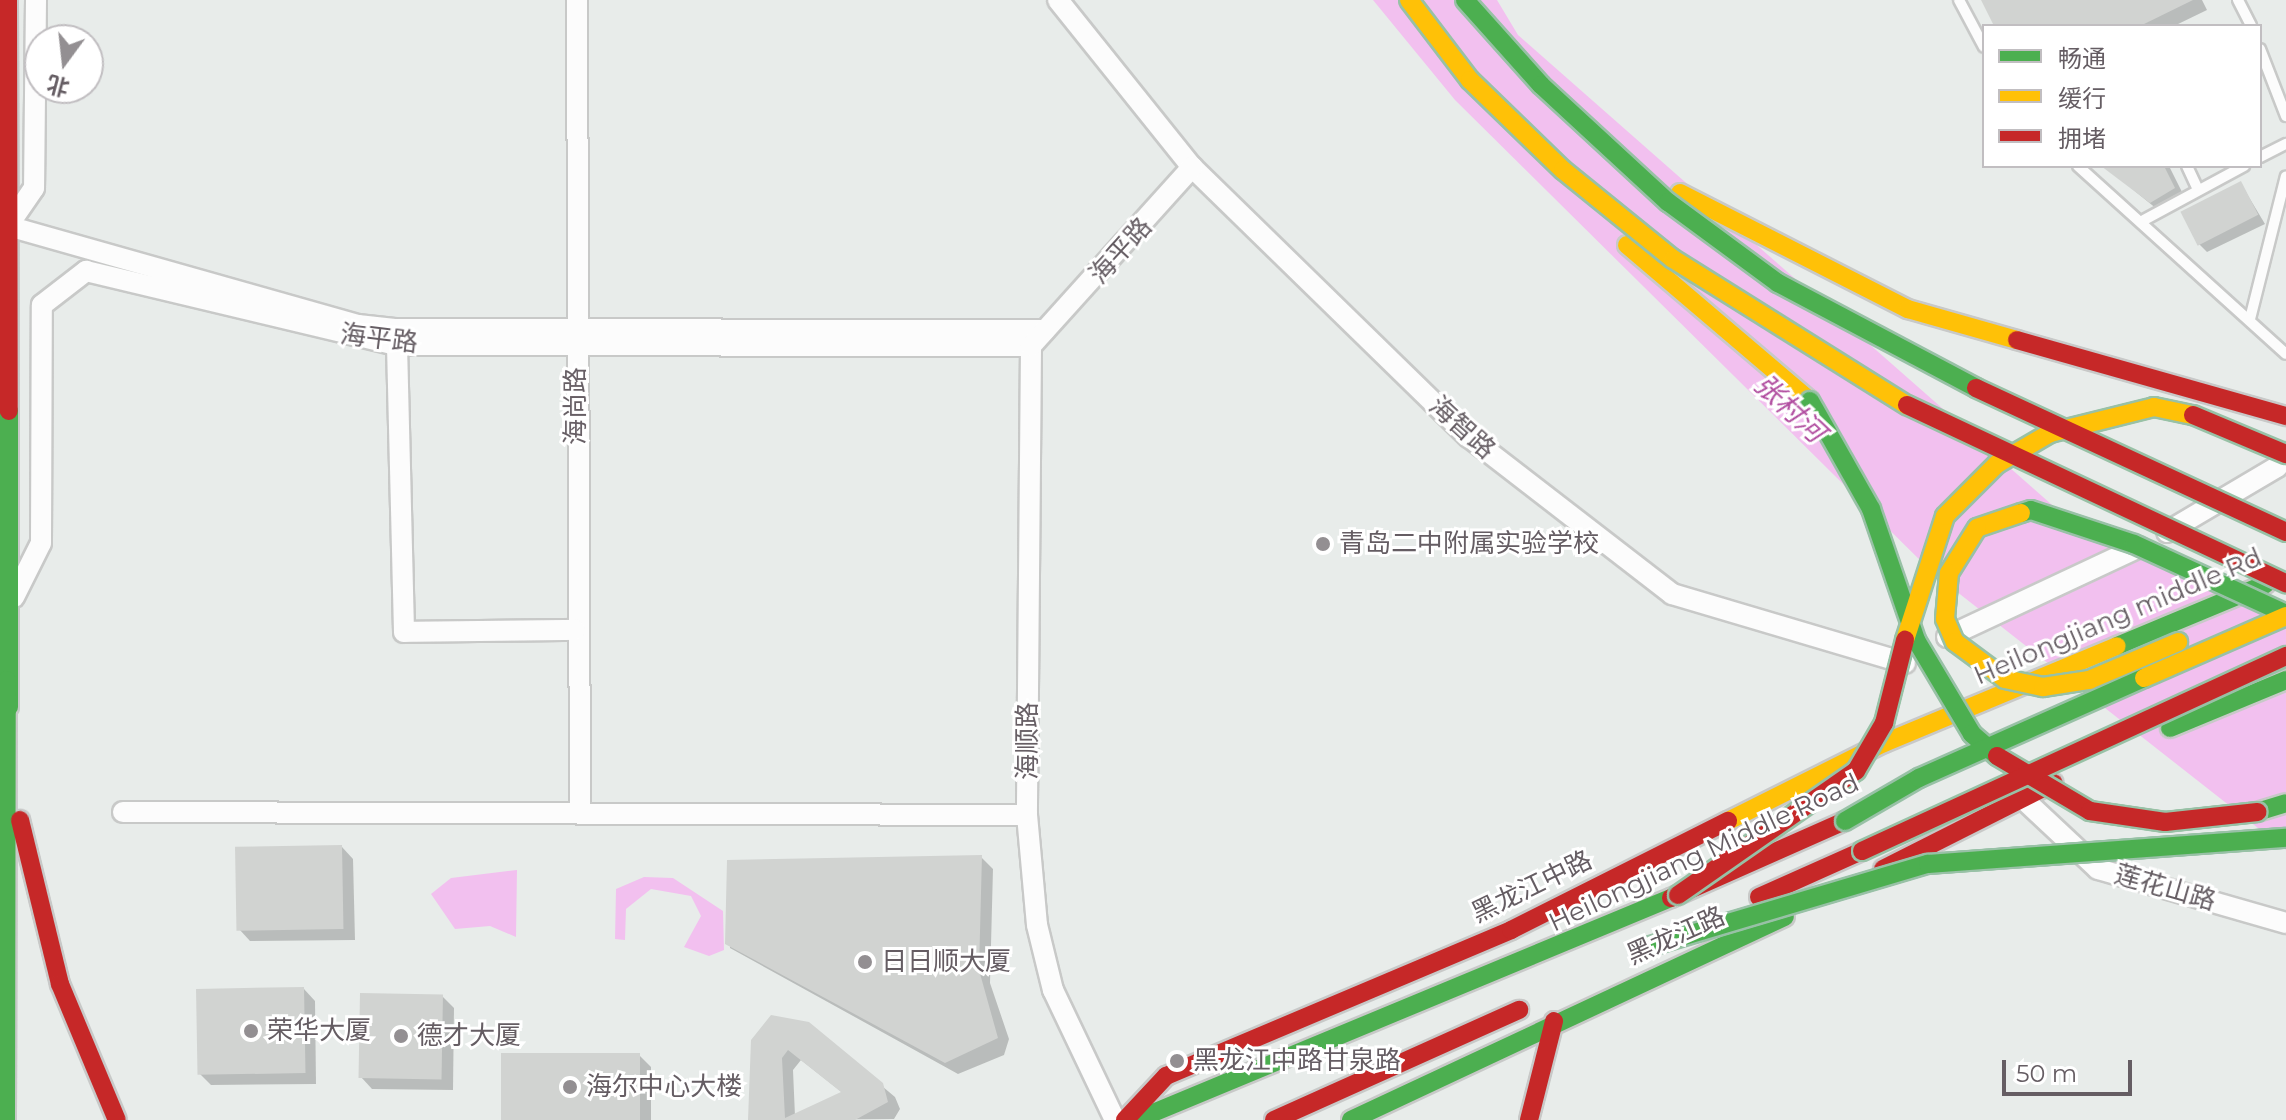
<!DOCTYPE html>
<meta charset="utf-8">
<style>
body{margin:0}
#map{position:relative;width:2286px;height:1120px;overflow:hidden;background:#e8ecea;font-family:Montserrat,"Noto Sans SC",sans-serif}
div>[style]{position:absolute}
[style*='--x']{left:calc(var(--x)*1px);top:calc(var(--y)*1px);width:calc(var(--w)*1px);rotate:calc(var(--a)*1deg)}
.water>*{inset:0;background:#f2c0ef}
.shadow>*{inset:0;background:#0003}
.building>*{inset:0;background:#d1d3d1;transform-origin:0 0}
.roads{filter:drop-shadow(2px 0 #c8c9c8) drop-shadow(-2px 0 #c8c9c8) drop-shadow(0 2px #c8c9c8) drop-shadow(0 -2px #c8c9c8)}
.lane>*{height:10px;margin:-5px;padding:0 5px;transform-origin:5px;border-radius:5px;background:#fcfcfc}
.street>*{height:20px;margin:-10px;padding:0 10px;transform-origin:10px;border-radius:10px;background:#fcfcfc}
.fast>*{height:18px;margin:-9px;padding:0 9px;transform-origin:9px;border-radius:9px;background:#4caf50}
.slow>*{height:18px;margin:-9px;padding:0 9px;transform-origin:9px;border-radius:9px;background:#ffc107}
.jam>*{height:18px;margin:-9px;padding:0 9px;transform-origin:9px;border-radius:9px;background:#c62828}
.bridges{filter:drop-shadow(2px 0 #98c1a6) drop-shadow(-2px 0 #98c1a6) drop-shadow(0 2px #98c1a6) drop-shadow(0 -2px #98c1a6)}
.fast-bridge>*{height:18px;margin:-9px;padding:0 9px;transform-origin:9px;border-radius:9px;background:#4caf50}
.slow-bridge>*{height:18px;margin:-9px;padding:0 9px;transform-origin:9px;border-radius:9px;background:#ffc107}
.jam-bridge>*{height:18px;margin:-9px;padding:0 9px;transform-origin:9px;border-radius:9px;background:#c62828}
.dots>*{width:22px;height:22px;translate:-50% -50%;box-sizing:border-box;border:4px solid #fff;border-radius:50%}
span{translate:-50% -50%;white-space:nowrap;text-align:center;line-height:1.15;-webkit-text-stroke:6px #fff;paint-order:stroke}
.street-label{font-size:26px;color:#655d63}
.poi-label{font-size:26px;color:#655d63}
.left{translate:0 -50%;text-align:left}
.water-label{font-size:28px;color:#b14ea0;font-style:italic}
.legend{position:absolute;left:1982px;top:24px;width:280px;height:144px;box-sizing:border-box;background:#fff;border:2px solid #c1bec1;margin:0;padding:10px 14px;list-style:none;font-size:24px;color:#655d63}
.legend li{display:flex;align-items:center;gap:16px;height:40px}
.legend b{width:40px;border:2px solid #c1bec1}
.north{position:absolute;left:24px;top:24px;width:80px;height:80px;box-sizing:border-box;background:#fff;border:2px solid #c1bec1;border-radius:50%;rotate:195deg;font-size:22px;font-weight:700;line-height:32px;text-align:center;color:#655d63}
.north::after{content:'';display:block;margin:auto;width:28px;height:36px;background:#938f92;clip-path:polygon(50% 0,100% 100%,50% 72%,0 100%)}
.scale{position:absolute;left:2002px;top:1060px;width:130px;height:36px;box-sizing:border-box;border:4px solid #655d63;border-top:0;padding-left:10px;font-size:24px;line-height:28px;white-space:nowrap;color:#655d63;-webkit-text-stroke:6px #fff;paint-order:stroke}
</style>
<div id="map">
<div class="water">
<i style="clip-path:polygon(1373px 0,1497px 0,1518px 35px,2076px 526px,2286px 612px,2286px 850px,1933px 573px,1455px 100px)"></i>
<i style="clip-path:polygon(517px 870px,516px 937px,490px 926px,455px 929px,431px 894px,451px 878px)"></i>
<i style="clip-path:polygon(644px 877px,673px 878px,723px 911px,724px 950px,709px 956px,684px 947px,701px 916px,691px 896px,651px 889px,626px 909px,625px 940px,615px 939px,616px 889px)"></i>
</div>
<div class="shadow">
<i style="clip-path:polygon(1983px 0,2202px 0,2207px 10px,2174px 26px,1996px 26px)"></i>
<i style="clip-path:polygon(2104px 166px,2169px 166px,2186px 200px,2163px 214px)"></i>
<i style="clip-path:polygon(2241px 184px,2265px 224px,2207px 252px,2198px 243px)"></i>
<i style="clip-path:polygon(342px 847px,353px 859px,355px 940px,250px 941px,239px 929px)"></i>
<i style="clip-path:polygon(981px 857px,993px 869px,990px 983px,1009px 1039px,1004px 1055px,958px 1074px,730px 948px,729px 862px)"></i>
<i style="clip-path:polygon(304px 989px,315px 1001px,316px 1084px,211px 1085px,199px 1073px)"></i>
<i style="clip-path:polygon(442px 996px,454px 1008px,453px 1090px,372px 1089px,361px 1077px)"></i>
<i style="clip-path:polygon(evenodd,808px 1024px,895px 1097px,900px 1109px,894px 1119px,751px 1120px,753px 1040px,808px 1024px,801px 1060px,843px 1093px,795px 1116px,793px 1070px,801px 1060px)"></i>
<i style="clip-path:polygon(639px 1055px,651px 1067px,651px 1120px,503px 1120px)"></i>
</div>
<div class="building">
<i style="clip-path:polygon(1981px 0,2193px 0,2140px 26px,1994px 26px)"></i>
<i style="clip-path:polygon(2101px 166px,2164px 166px,2175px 188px,2150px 203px)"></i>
<i style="left:2241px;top:181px;width:38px;height:68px;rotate:63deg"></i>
<i style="left:342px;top:845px;width:84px;height:107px;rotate:89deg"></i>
<i style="clip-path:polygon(982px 855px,979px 970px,998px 1038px,945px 1063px,725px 944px,727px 860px)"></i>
<i style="left:304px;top:987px;width:86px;height:108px;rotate:89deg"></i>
<i style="left:360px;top:993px;width:83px;height:85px;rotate:1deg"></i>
<i style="clip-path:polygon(evenodd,771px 1015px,809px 1022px,883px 1083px,888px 1102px,855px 1120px,748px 1120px,751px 1040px,771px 1015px,788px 1050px,841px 1092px,785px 1118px,782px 1058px,788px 1050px)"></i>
<i style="left:501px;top:1053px;width:139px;height:67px"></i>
</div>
<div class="roads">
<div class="lane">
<i style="--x:1959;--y:0;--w:53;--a:62"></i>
<i style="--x:2238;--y:0;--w:29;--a:63"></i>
<i style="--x:2260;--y:49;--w:72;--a:68.8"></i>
<i style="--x:2260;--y:157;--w:29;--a:-27"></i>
<i style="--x:2078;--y:166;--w:280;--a:42.1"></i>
<i style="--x:2187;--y:166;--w:26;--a:65"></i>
<i style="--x:2144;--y:220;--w:114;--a:-28.4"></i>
<i style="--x:2250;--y:319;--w:147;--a:-75.9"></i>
</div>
<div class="street">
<i style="--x:36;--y:0;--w:188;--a:90.6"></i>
<i style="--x:34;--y:188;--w:46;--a:124.4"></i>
<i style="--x:8;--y:226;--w:364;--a:15.8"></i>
<i style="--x:358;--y:325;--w:39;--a:6"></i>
<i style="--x:397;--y:329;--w:648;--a:0.09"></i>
<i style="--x:577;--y:0;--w:812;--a:89.79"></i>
<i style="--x:1058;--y:0;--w:214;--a:51.3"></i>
<i style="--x:1192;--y:167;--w:387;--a:44.3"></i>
<i style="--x:1469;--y:437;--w:257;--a:37.7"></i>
<i style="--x:1672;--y:594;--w:243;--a:16.5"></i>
<i style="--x:397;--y:345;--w:287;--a:88.6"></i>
<i style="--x:404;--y:632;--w:171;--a:-0.7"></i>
<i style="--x:1031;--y:346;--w:469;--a:90.5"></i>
<i style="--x:1027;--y:815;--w:110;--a:84.8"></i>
<i style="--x:1037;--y:925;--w:67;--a:76.2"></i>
<i style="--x:1053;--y:990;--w:144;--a:64.5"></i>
<i style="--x:2167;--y:532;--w:128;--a:-30.6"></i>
<i style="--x:2277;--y:467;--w:17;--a:-57"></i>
<i style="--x:14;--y:597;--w:60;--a:-63.4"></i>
<i style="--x:41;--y:543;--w:238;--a:-89.8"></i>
<i style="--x:42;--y:305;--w:56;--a:-37.7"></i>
<i style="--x:86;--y:271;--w:320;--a:13.4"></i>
<i style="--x:397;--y:345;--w:634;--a:0.09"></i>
<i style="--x:1031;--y:346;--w:241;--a:-48"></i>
<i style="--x:1947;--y:637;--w:212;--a:-25.1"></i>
<i style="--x:2019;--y:795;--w:108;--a:43.1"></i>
<i style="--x:2098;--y:869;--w:196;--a:16"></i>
<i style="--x:123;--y:812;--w:904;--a:0.19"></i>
</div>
<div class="fast">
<i style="--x:9;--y:411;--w:296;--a:90"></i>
<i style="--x:2117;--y:646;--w:161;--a:-22.6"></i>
<i style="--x:2170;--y:728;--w:126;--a:-22.5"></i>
<i style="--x:2257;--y:812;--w:30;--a:-17"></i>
<i style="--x:6;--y:1120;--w:440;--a:-89.9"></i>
<i style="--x:1136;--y:1120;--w:579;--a:-22.54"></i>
<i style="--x:1351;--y:1120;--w:479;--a:-25.1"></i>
</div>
<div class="slow">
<i style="--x:1680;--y:193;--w:256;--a:27"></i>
<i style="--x:1908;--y:309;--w:113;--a:15.9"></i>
<i style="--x:1627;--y:245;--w:240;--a:40.4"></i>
<i style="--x:1728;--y:821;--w:174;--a:-26.6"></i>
<i style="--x:1884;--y:743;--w:252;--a:-22.6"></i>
</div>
<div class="jam">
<i style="--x:8;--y:0;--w:411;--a:89.9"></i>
<i style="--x:2017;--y:340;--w:280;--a:15.8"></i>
<i style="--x:20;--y:820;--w:169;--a:76.3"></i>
<i style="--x:60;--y:984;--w:147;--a:67.3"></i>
<i style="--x:1883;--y:869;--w:191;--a:-26.8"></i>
<i style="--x:1759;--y:897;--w:113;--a:-24.1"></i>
<i style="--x:1671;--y:898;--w:190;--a:-23.9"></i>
<i style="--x:1125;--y:1120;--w:60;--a:-47"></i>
<i style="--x:1166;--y:1076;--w:375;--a:-22.9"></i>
<i style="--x:1511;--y:930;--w:243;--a:-26.7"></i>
<i style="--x:1274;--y:1120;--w:269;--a:-24.2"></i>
<i style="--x:1529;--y:1120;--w:102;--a:-75.8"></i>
</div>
</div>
<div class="bridges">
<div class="fast-bridge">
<i style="--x:1465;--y:0;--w:114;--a:48.2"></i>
<i style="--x:1541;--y:85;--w:173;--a:42.7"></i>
<i style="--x:1668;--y:202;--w:137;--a:36.4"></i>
<i style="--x:1778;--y:283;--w:224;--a:27.9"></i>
<i style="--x:1810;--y:401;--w:124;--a:60.5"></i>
<i style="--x:1871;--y:509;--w:139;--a:71"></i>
<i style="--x:1916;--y:640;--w:109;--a:59.2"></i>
<i style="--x:1972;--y:734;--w:33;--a:41"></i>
<i style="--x:2021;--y:513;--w:10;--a:-17"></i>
<i style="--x:2031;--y:510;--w:108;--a:18.3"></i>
<i style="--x:2134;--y:544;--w:167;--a:24.7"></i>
<i style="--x:1845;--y:821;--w:86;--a:-30.2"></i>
<i style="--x:1919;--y:778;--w:246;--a:-24"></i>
<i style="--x:1647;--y:947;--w:293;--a:-16.5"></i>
<i style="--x:1928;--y:864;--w:359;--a:-4.2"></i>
</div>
<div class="slow-bridge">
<i style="--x:1409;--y:0;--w:101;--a:52.7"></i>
<i style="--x:1470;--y:80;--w:129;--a:44.1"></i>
<i style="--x:1563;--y:170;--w:141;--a:39"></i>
<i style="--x:1673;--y:259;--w:276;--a:32"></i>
<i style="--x:2021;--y:513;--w:46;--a:161.2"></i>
<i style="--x:1977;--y:528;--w:53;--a:121.9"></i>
<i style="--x:1949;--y:573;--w:46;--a:95"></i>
<i style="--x:1945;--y:619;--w:25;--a:67"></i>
<i style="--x:1955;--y:642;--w:62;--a:36.5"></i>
<i style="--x:2005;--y:679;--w:39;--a:12"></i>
<i style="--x:2043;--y:687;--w:47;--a:-8.7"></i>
<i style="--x:2089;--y:680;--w:97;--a:-23.1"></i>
<i style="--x:1905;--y:640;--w:130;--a:-72.1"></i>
<i style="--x:1945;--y:516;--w:74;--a:-45"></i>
<i style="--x:1997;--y:464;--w:61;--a:-30.3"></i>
<i style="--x:2050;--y:433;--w:107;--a:-14"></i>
<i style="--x:2154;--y:407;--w:40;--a:12"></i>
<i style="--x:2144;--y:678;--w:155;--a:-23.6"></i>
</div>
<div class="jam-bridge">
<i style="--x:1976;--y:388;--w:342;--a:24.9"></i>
<i style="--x:1907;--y:405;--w:419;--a:25.2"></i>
<i style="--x:2193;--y:415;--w:101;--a:22.8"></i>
<i style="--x:1997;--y:756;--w:108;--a:30.6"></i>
<i style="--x:2090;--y:811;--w:76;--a:8.3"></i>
<i style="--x:2165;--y:822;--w:93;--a:-6.2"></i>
<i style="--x:1862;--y:851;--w:467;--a:-24.7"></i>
<i style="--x:1678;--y:895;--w:217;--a:-34.9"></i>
<i style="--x:1856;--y:771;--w:56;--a:-59.7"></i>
<i style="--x:1884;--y:723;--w:86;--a:-75.8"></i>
</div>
</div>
<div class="dots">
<i style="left:1323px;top:544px;background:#938f92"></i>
<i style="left:865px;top:962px;background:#938f92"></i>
<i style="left:251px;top:1031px;background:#938f92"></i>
<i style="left:401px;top:1036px;background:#938f92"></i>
<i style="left:1177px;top:1061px;background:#938f92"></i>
<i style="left:570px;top:1087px;background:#938f92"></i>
</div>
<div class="street-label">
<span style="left:1121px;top:251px;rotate:-48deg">海平路</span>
<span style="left:379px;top:339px;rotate:7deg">海平路</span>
<span style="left:576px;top:406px;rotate:-90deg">海尚路</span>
<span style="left:1462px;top:428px;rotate:42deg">海智路</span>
<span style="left:2118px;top:617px;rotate:-23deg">Heilongjiang middle Rd</span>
<span style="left:1028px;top:741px;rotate:-90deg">海顺路</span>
<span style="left:1704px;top:853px;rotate:-25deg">Heilongjiang Middle Road</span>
<span style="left:1532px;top:887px;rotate:-26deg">黑龙江中路</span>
<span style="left:2165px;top:888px;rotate:16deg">莲花山路</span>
<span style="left:1676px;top:936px;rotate:-24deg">黑龙江路</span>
</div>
<div class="poi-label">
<span class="left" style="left:1339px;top:544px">青岛二中附属实验学校</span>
<span class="left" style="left:881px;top:962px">日日顺大厦</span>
<span class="left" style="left:267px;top:1031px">荣华大厦</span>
<span class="left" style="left:417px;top:1036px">德才大厦</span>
<span class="left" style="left:1193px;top:1061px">黑龙江中路甘泉路</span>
<span class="left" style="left:586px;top:1087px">海尔中心大楼</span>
</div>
<div class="water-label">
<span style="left:1790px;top:408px;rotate:43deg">张村河</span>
</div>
<ul class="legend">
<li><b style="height:10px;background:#4caf50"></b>畅通</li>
<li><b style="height:10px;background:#ffc107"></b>缓行</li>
<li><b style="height:10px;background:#c62828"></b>拥堵</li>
</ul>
<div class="north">北</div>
<div class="scale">50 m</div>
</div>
